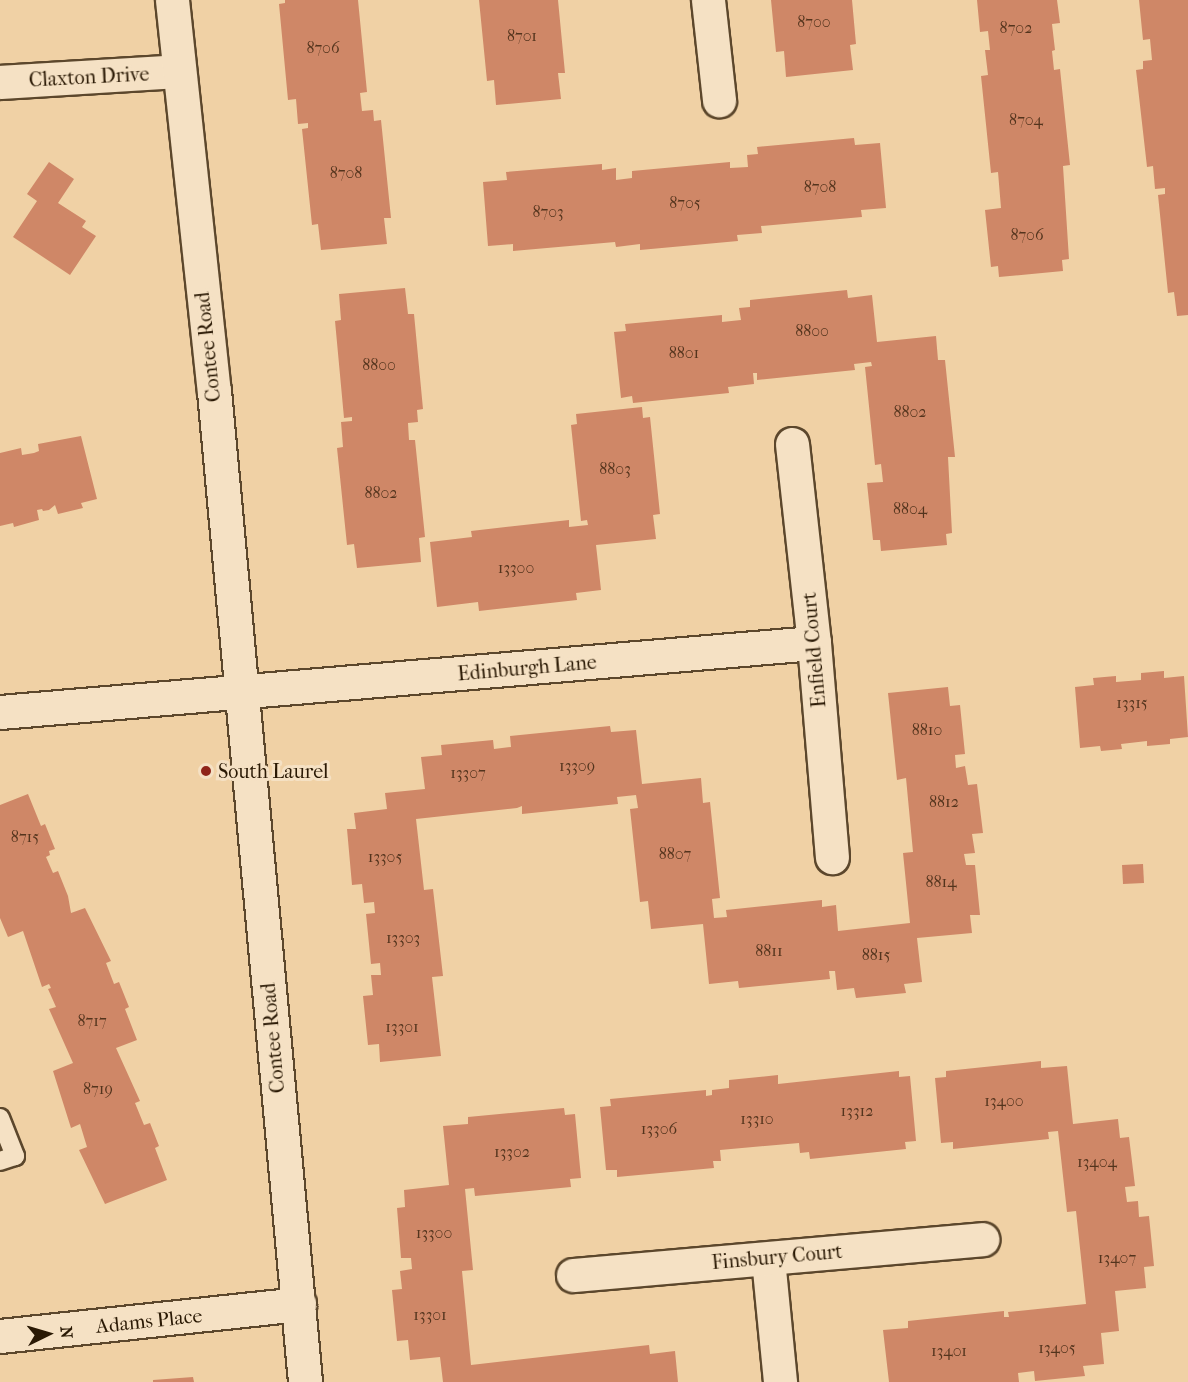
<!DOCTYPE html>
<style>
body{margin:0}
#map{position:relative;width:1188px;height:1382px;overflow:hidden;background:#f0d1a5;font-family:"IM FELL French Canon",serif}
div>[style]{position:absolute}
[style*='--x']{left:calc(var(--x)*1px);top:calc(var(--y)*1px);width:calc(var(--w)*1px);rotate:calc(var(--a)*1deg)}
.building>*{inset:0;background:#cf8767;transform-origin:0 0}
.roads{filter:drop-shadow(2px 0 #5c472c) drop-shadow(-2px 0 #5c472c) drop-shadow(0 2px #5c472c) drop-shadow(0 -2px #5c472c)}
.lane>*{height:18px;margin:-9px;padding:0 9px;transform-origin:9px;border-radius:9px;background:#f5e1c4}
.street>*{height:33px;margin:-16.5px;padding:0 16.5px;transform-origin:16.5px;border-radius:16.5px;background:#f5e1c4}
.secondary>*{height:33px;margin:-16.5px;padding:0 16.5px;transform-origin:16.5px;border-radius:16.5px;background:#f5e1c4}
.dots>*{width:16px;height:16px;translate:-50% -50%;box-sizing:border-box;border:3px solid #f5e1c4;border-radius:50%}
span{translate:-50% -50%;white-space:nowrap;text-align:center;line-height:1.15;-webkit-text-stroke:6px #f5e1c4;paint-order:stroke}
.number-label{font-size:16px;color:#53341d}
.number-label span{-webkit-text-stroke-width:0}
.street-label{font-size:20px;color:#2a1904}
.poi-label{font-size:20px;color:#2a1904}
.left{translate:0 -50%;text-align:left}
.north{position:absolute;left:18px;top:1304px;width:60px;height:60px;-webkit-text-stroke:4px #f5e1c4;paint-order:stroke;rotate:85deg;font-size:16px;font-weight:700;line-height:24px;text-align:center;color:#2a1904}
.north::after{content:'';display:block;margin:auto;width:21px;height:27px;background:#2a1904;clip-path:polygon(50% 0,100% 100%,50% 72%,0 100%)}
</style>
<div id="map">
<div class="building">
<i style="clip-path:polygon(285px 0,358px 0,367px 92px,360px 93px,362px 111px,373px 110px,374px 121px,381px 120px,391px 218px,384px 218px,387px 244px,321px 250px,318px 224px,312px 225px,302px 129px,308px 128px,308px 123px,298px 124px,296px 99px,288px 100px,279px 4px,285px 3px)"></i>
<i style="clip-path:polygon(479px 0,558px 0,565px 73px,558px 73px,561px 99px,496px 105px,494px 80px,487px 81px)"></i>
<i style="clip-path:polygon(771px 0,852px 0,856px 44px,850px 45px,853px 70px,786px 77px,784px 51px,776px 52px)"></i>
<i style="clip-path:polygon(977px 0,1057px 0,1060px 23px,1052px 24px,1055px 50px,1052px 51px,1054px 70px,1060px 69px,1070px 165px,1063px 166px,1069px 259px,1062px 260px,1063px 271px,999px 277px,998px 266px,991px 267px,985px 210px,1001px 208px,998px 172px,991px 173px,981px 76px,988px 75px,985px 50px,990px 50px,988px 31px,980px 32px)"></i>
<i style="clip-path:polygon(1139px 0,1188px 0,1188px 315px,1177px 316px,1174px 292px,1168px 293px,1158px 195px,1165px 194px,1165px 188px,1155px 189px,1153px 166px,1147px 167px,1136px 70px,1143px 69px,1143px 61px,1152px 60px,1150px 39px,1143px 40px)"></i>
<i style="clip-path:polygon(854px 138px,855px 145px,880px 143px,886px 208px,861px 210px,862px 217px,761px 226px,762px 233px,737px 235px,738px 241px,640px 250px,640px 244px,616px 247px,615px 242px,513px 251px,513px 244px,488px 246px,483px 182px,507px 180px,506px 172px,602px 164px,602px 170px,616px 168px,616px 180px,632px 178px,632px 171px,730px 162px,730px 168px,748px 167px,747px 155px,758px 154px,757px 147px)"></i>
<i style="clip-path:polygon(49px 162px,74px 179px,58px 203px,86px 221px,82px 227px,96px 236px,70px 275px,13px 237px,37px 201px,27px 194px)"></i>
<i style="clip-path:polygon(405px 288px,408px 314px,414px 314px,423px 409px,417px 410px,418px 422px,408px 423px,409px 440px,415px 440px,425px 537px,419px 538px,421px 562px,357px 568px,354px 544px,347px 545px,337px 448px,343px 447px,341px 422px,352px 421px,352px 417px,344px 418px,335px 321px,341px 320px,339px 294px)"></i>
<i style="clip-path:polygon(847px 290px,848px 298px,872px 295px,877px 342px,936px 336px,938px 360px,945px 360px,955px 457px,948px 457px,952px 533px,946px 534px,947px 545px,881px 551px,880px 540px,873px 540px,867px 483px,883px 482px,881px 464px,875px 465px,865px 367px,872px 366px,871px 362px,854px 364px,855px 370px,757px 380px,757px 373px,753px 373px,754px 384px,728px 387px,729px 393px,633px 403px,632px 396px,621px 398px,614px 332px,626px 331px,625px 324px,722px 315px,722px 322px,741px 320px,739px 308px,750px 307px,750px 300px)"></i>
<i style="clip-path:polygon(642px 407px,643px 418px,650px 417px,660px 514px,653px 515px,656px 539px,596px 545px,601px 590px,576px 593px,577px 600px,479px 611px,478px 602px,437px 607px,430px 542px,472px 537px,471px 531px,569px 520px,569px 527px,588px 525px,587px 520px,581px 521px,571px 425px,577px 424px,576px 414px)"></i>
<i style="clip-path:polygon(81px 436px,97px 499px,81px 503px,83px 508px,58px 514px,55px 505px,49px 510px,43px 511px,42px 509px,37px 510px,39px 520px,14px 527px,13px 523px,0 526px,0 453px,21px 448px,22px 455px,34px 453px,39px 451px,38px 444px)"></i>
<i style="clip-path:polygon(1164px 671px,1164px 678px,1184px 676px,1188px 737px,1170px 739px,1170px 744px,1147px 746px,1147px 741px,1121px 744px,1122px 749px,1101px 751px,1100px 746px,1080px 748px,1075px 687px,1094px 685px,1093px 678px,1116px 676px,1116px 682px,1141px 680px,1141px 673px)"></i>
<i style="clip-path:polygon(948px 687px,950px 706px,960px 705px,965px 754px,955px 755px,956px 768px,965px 766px,968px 785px,977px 784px,983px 833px,972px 834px,975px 853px,964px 854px,966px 865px,975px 865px,980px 915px,970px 915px,972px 933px,917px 938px,922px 982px,904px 984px,906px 993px,856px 998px,854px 988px,837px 990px,835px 971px,829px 971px,830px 979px,739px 988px,738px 981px,709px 984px,703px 924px,651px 929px,648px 901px,640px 902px,630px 809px,638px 808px,636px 795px,617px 797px,618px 804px,522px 814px,522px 806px,517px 808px,416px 819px,424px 890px,433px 889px,443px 976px,432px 977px,441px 1056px,380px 1062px,379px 1044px,368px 1045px,363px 996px,373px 995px,371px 975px,381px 975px,380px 963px,371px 964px,366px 914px,375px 913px,374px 902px,364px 903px,362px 884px,352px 885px,347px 829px,356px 829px,354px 813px,387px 809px,385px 793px,425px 789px,421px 757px,442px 755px,441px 745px,493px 740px,494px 749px,511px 747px,510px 736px,610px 726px,611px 732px,636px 730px,642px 784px,701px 778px,703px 803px,710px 802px,720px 898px,712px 899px,714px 918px,727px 917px,726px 910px,822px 900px,822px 907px,836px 905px,838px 931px,910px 923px,903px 853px,913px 852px,906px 778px,897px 780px,888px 693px)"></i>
<i style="clip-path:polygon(28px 794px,41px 826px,45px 824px,55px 849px,49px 851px,50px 855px,46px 857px,53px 873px,58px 871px,68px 896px,71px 913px,85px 908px,111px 961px,106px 963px,114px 984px,119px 982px,129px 1007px,125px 1009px,137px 1040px,116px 1048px,140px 1101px,135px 1103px,144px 1125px,150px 1123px,159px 1146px,155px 1148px,167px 1180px,105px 1204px,79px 1150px,87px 1147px,80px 1124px,71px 1128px,53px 1071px,73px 1063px,49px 1009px,56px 1007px,48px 989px,51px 988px,49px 984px,42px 987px,23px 931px,8px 937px,0 918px,0 805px)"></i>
<i style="left:1143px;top:864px;width:19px;height:21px;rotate:87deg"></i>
<i style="clip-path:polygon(1041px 1061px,1041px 1068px,1067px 1066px,1073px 1124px,1118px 1119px,1120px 1138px,1129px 1137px,1135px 1186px,1125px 1187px,1127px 1202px,1138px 1201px,1139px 1217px,1149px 1216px,1154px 1266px,1144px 1267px,1146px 1288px,1115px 1291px,1119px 1331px,1101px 1333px,1104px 1364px,1083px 1366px,1085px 1376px,1035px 1381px,1034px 1371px,1018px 1373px,1019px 1382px,889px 1382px,883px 1330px,908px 1328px,908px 1321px,1004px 1311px,1004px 1317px,1009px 1317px,1008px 1312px,1086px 1304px,1076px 1211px,1067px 1212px,1058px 1131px,1048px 1132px,1049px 1139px,953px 1149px,953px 1142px,941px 1143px,935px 1078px,946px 1077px,946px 1071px)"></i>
<i style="clip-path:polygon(899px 1071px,899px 1077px,910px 1076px,916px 1141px,905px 1142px,906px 1149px,810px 1159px,809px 1152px,800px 1153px,799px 1143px,720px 1150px,721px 1161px,713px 1161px,714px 1168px,617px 1177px,617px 1170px,606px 1170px,600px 1107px,611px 1106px,610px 1099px,706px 1090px,706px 1096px,712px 1095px,712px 1090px,729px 1088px,729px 1080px,778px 1075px,778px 1084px)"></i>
<i style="clip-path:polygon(564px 1108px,565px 1115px,575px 1114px,581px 1178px,570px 1179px,571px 1187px,475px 1196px,474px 1188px,465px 1189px,473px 1270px,462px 1271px,471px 1365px,649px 1345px,650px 1354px,675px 1351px,678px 1382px,443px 1382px,440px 1357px,410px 1360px,408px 1340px,397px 1341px,392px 1290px,402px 1289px,400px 1271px,412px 1269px,411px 1258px,401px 1258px,397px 1208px,405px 1207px,404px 1190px,449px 1185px,443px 1126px,468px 1124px,468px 1117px)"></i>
<i style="clip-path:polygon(193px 1377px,194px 1382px,153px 1382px,153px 1380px)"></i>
</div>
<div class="roads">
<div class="lane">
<i style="--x:0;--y:1118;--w:41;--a:68.5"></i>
<i style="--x:15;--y:1156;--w:16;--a:162"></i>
</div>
<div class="street">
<i style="--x:708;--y:0;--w:101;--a:83.7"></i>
<i style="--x:0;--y:82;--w:178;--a:-3.5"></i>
<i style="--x:792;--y:444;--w:200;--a:83.7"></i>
<i style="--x:814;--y:643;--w:215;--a:85.2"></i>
<i style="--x:0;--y:712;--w:817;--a:-4.85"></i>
<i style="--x:768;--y:1259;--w:124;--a:84.4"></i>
<i style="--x:573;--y:1275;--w:411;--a:-5"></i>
<i style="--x:0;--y:1336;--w:301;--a:-6.1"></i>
</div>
<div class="secondary">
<i style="--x:172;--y:0;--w:393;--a:83.9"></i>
<i style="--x:214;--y:391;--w:995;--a:84.75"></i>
</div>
</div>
<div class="dots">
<i style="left:206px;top:771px;background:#8f2418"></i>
</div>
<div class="number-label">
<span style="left:814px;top:22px">8700</span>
<span style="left:1016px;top:28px">8702</span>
<span style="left:522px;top:36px">8701</span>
<span style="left:323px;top:48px">8706</span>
<span style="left:1026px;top:120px">8704</span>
<span style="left:346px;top:173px">8708</span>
<span style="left:820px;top:187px">8708</span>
<span style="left:685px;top:203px">8705</span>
<span style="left:548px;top:212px">8703</span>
<span style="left:1027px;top:235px">8706</span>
<span style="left:812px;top:331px">8800</span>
<span style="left:684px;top:353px">8801</span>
<span style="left:379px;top:365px">8800</span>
<span style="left:910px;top:412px">8802</span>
<span style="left:615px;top:469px">8803</span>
<span style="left:381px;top:493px">8802</span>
<span style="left:910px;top:509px">8804</span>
<span style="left:516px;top:568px">13300</span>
<span style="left:1132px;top:703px">13315</span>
<span style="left:927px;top:730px">8810</span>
<span style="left:577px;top:766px">13309</span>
<span style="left:468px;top:773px">13307</span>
<span style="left:944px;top:802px">8812</span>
<span style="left:25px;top:837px">8715</span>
<span style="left:675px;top:854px">8807</span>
<span style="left:385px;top:857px">13305</span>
<span style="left:941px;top:882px">8814</span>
<span style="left:403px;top:938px">13303</span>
<span style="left:769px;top:951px">8811</span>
<span style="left:876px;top:955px">8815</span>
<span style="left:92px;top:1021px">8717</span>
<span style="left:402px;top:1027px">13301</span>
<span style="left:98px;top:1089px">8719</span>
<span style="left:1004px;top:1101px">13400</span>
<span style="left:857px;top:1111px">13312</span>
<span style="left:757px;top:1119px">13310</span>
<span style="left:659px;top:1129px">13306</span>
<span style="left:512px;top:1152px">13302</span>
<span style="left:1097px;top:1162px">13404</span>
<span style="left:434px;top:1233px">13300</span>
<span style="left:1117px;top:1258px">13407</span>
<span style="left:430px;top:1315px">13301</span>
<span style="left:1057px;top:1348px">13405</span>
<span style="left:949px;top:1351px">13401</span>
</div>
<div class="street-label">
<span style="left:89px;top:77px;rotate:-3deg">Claxton Drive</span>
<span style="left:208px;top:347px;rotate:-96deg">Contee Road</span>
<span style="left:814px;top:650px;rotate:-95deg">Enfield Court</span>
<span style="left:527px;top:668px;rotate:-5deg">Edinburgh Lane</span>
<span style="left:273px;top:1038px;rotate:-95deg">Contee Road</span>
<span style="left:777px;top:1257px;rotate:-5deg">Finsbury Court</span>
<span style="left:149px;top:1321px;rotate:-6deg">Adams Place</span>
</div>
<div class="poi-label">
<span class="left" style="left:218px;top:771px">South Laurel</span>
</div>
<div class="north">N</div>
</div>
